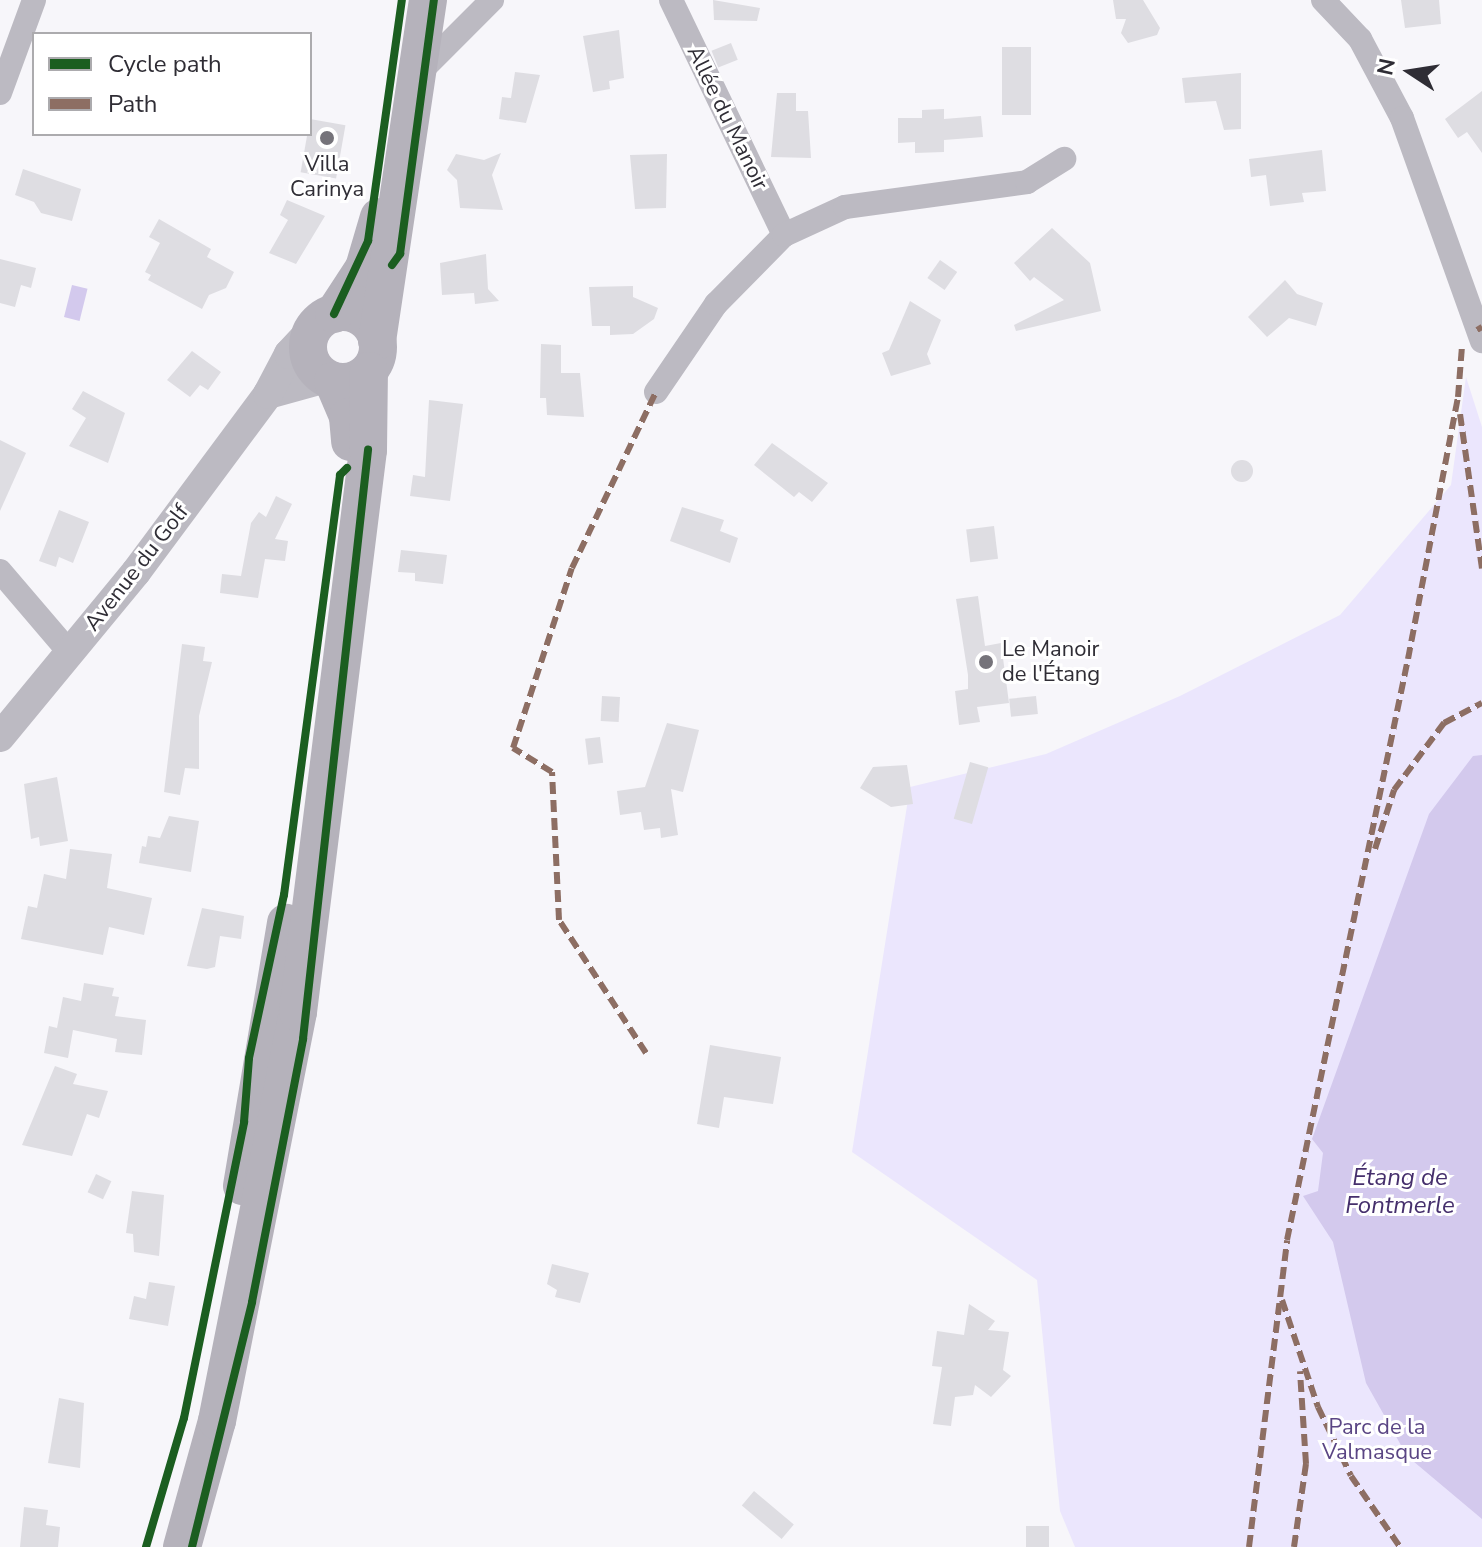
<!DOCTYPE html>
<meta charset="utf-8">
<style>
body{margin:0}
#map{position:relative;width:1482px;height:1547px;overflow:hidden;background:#f7f6fa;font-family:"Nunito Sans",sans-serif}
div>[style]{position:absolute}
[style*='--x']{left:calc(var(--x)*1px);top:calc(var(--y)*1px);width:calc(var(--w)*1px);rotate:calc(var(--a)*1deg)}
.green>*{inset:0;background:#ebe6fd}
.water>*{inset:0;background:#d3c9ed;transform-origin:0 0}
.building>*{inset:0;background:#dedde2;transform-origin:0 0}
.round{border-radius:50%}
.minor>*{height:24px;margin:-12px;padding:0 12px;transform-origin:12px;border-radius:12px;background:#bcbac2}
.tertiary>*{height:30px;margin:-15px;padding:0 15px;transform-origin:15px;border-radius:15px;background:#bcbac2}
.primary>*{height:38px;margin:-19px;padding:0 19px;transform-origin:19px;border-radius:19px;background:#b5b2bb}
.primary>.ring{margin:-19px;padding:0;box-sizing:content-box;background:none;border:38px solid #b5b2bb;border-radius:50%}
.quiet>*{height:6px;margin-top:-3px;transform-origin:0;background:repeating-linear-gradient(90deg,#8d6e63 0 12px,transparent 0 18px)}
.cycleway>*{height:8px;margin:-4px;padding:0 4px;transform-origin:4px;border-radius:4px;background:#1b5e20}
.dots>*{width:22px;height:22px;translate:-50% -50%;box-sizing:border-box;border:4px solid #fff;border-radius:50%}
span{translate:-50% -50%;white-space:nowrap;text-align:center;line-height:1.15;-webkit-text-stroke:6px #fff;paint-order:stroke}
.street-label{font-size:22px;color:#2f2d35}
.poi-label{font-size:22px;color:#2f2d35}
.left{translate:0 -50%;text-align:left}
.park-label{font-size:22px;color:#5a4584}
.water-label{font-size:24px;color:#452f6c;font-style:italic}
.legend{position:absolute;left:32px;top:32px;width:280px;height:104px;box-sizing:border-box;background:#fff;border:2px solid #acabae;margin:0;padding:10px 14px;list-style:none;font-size:24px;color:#2f2d35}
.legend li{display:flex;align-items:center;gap:16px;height:40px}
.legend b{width:40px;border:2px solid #acabae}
.north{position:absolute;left:1370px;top:32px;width:80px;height:80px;-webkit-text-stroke:6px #fff;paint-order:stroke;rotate:282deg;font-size:22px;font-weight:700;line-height:32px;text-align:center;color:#2f2d35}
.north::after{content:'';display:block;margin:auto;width:28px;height:36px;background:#2f2d35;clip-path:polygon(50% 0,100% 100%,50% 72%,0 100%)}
</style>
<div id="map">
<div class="green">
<i style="clip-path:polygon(1466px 377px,1482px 427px,1482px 1547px,1075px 1547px,1060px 1511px,1037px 1280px,852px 1152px,910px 787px,1046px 754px,1180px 696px,1340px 615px,1451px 485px)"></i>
</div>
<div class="water">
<i style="left:72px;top:285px;width:16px;height:33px;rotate:14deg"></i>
<i style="clip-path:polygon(1482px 755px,1482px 1519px,1407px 1456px,1366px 1383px,1333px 1242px,1303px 1196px,1318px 1191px,1323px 1153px,1312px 1139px,1429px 814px,1473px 756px)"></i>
</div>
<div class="building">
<i style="clip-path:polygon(713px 0,760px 8px,757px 21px,714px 20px)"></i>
<i style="clip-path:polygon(1113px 0,1143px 0,1160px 28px,1157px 35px,1128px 43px,1121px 33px,1126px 19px,1116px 19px)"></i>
<i style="clip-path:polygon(1401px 0,1439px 0,1441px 24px,1405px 28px)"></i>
<i style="clip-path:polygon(619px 30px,624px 78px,609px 81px,610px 89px,593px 92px,583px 36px)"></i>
<i style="left:731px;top:43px;width:18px;height:21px;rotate:68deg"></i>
<i style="left:1031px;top:47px;width:68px;height:29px;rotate:90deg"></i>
<i style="clip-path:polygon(515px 72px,540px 75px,526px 123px,499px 119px,502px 97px,511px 98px)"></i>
<i style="clip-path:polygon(1241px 73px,1241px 129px,1224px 130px,1216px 101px,1185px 103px,1182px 78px)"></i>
<i style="clip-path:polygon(1482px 91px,1482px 153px,1467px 132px,1458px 138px,1445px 119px)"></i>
<i style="clip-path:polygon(777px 93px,796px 93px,796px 111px,808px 111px,811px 158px,771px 157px)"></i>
<i style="clip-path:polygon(944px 109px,944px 119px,981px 116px,983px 137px,944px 140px,944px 152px,915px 153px,915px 142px,898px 143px,898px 118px,922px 118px,922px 110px)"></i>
<i style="left:310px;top:119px;width:36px;height:54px;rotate:10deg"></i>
<i style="clip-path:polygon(1322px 150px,1326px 191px,1302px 193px,1304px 202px,1270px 206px,1266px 175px,1251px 177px,1249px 159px)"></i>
<i style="clip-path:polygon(501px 153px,492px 175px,503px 210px,460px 208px,457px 180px,447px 170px,456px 154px,484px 160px)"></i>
<i style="clip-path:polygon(667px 154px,666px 208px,635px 209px,630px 155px)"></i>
<i style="clip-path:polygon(23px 169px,81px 189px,72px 221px,41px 213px,34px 202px,15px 195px)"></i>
<i style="clip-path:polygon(287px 200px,325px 216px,296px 264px,269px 253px,288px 220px,280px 215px)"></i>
<i style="clip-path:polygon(159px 219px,211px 249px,207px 257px,234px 272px,226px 288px,209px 295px,202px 309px,148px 280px,151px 275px,145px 272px,160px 243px,149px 237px)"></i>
<i style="clip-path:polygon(1052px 228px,1090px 263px,1101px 311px,1016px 331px,1014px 325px,1064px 300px,1034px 277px,1030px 281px,1014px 263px)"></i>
<i style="clip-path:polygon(486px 254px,488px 289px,499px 301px,475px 304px,474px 293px,442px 295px,440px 263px)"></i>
<i style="clip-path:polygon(0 259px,36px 268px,31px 288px,21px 285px,15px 307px,0 303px)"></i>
<i style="left:940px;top:260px;width:21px;height:22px;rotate:35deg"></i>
<i style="clip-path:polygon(1285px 280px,1297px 294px,1323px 303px,1316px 326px,1289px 318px,1267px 337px,1248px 317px)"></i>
<i style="clip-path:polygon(633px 286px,633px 297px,658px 308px,654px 319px,633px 334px,610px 335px,610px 326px,592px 326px,589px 287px)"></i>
<i style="clip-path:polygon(910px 301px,941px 320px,927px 354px,931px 364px,891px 376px,882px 353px,889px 350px)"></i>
<i style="clip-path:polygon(541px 344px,561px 345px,561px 373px,580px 373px,584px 417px,547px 415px,546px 398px,540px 398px)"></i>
<i style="clip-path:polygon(192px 351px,221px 372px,208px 390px,200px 385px,190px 397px,167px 380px)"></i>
<i style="clip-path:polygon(83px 391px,125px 413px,108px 463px,69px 446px,86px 418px,72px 409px)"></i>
<i style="clip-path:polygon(429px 400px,463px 404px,450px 501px,410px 496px,413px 475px,425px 477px)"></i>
<i style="clip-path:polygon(0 440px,26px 453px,0 511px)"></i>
<i style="clip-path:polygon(772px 443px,828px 483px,812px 502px,799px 492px,794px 497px,754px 465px)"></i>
<i class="round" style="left:1231px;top:460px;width:22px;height:22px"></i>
<i style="clip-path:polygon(276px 496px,292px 504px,275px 539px,288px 541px,285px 561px,265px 559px,258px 598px,220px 593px,222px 574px,241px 576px,251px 523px,259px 512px,266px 517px)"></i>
<i style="clip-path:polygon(682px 507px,724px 520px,720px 531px,738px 538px,730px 563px,670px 541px)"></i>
<i style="clip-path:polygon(59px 510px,89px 522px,73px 563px,59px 557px,56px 567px,39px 561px)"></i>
<i style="left:994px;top:526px;width:33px;height:28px;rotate:83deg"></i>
<i style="clip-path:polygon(401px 550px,447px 555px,443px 584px,415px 581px,415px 573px,398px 572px)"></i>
<i style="clip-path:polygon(978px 596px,985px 646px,1001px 643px,1009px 703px,977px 707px,980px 722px,959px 725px,955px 691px,968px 689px,968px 675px,956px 599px)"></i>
<i style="clip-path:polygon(182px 644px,205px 647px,203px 661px,212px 662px,199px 716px,199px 769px,185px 768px,180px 795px,164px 792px)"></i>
<i style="left:602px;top:696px;width:18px;height:25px;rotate:3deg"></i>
<i style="left:1036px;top:696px;width:18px;height:27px;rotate:84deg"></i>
<i style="clip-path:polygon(667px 723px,699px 730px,683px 792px,671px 789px,678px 835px,661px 838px,660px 828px,644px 830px,641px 812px,620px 815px,617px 791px,645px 787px)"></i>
<i style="left:600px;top:737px;width:26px;height:15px;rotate:83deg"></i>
<i style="left:970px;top:762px;width:19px;height:59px;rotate:16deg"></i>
<i style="clip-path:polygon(907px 765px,913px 804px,891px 807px,860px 788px,873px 767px)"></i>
<i style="clip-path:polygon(57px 777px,68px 841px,40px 846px,39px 837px,31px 839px,24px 784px)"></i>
<i style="clip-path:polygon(169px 816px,199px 821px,191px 872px,139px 863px,142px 846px,146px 847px,148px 836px,160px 838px)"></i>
<i style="clip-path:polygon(70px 849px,112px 854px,107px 888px,152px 898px,144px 935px,109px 927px,103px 955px,21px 939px,28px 906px,37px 908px,44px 874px,66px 879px)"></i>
<i style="clip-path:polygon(202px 908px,244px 916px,241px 939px,220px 936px,215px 967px,207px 969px,187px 966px)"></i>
<i style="clip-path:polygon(84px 983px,114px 988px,112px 996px,119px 997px,115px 1016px,146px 1020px,142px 1055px,115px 1052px,117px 1039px,73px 1030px,68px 1058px,44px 1053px,49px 1026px,57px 1028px,63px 997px,81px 1001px)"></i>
<i style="clip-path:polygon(710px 1045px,781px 1057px,773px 1104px,724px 1097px,719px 1128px,697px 1124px)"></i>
<i style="clip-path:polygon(55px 1066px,77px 1074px,73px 1084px,108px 1091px,99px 1118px,87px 1114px,72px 1156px,22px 1145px)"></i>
<i style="left:96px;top:1174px;width:17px;height:20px;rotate:25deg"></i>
<i style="clip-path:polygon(132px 1191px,164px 1195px,159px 1256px,134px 1252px,133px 1234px,126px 1233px)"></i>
<i style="clip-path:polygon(552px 1264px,589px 1273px,580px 1303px,555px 1297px,557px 1290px,547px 1284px)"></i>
<i style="clip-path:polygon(149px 1282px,175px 1286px,168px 1326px,129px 1319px,134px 1296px,146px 1299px)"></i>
<i style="clip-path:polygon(969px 1304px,995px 1321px,988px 1330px,1009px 1332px,1003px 1370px,1011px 1376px,991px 1397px,975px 1385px,973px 1395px,955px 1397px,951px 1426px,933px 1424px,942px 1367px,932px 1366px,937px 1331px,964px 1335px)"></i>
<i style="clip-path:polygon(59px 1398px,84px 1403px,80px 1468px,48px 1463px)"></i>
<i style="left:754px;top:1491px;width:52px;height:19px;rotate:40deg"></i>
<i style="clip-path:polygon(24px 1507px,48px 1510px,46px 1525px,60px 1527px,58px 1547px,20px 1547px)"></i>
<i style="left:1049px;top:1526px;width:21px;height:23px;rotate:90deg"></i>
</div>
<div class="minor">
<i style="--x:671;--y:0;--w:261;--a:64.3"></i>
<i style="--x:1323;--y:0;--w:54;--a:46.5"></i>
<i style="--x:1360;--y:39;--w:89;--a:62"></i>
<i style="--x:1402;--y:118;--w:237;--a:70.3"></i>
<i style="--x:420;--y:72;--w:102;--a:-45"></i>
<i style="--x:0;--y:93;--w:99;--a:-69.9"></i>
<i style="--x:656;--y:392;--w:107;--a:-55.7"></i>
<i style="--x:716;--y:304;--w:97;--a:-45.4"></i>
<i style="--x:784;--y:235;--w:67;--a:-24.7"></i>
<i style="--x:845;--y:207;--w:184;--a:-7.8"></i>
<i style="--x:1027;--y:182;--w:44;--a:-31.9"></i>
<i style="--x:0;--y:571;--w:108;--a:49.5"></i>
</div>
<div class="tertiary">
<i style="--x:268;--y:394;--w:60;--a:-15.4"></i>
<i style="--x:0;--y:737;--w:214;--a:-50.5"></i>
<i style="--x:136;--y:572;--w:222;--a:-53.4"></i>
<i style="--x:268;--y:394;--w:45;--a:-62.3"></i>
<i style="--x:289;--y:354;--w:40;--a:-47"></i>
</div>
<div class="primary">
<i class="ring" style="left:308px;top:312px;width:32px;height:32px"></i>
<i style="--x:334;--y:314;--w:55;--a:-56.9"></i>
<i style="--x:364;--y:268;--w:53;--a:-73.6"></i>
<i style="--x:377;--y:341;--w:345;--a:-81.5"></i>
<i style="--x:333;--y:381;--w:39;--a:67"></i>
<i style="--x:348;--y:417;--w:25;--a:85"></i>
<i style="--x:242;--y:1186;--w:267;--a:-80.5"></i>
<i style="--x:182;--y:1547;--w:131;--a:-74.5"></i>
<i style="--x:217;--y:1421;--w:417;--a:-78.8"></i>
<i style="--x:298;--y:1012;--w:566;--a:-82.9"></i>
<i style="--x:368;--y:450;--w:79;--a:-89.3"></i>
</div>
<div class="quiet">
<i style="--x:1477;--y:330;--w:6;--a:-31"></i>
<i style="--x:1460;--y:414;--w:156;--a:81.9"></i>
<i style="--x:1375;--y:849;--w:62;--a:-72.1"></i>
<i style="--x:1394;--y:790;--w:84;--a:-53.3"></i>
<i style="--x:1444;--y:723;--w:43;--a:-27.8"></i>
<i style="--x:646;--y:1053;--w:159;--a:-123.2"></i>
<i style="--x:559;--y:920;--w:148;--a:-92.7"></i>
<i style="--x:552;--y:772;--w:46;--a:-148.4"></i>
<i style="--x:513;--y:748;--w:189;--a:-71.9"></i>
<i style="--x:572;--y:568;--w:195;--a:-64.5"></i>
<i style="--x:1282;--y:1300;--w:113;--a:71.4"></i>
<i style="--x:1318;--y:1407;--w:76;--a:64.4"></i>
<i style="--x:1351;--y:1476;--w:86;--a:55.4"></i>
<i style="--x:1249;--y:1547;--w:309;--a:-82.9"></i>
<i style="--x:1287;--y:1240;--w:593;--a:-78.24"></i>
<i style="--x:1408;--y:659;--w:267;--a:-79.2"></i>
<i style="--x:1458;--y:397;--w:51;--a:-85.5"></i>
<i style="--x:1294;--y:1547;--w:84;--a:-81.8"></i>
<i style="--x:1306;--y:1464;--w:93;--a:-93.7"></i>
</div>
<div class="cycleway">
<i style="--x:392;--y:265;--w:14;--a:-54"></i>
<i style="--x:400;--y:254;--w:256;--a:-82.4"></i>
<i style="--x:334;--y:314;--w:81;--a:-65"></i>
<i style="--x:368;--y:241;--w:243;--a:-82"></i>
<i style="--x:146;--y:1547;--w:134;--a:-73.6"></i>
<i style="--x:184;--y:1418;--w:302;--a:-78.5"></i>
<i style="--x:244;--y:1122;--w:64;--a:-85.5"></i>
<i style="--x:249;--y:1058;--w:167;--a:-77.9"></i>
<i style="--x:284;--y:895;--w:424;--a:-82.4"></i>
<i style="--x:340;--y:475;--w:10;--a:-45"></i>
<i style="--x:192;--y:1547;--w:252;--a:-76.2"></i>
<i style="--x:252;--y:1302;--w:268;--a:-79"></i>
<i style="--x:303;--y:1039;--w:593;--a:-83.7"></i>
</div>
<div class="dots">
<i style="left:327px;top:138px;background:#75737a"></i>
<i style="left:986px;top:662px;background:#75737a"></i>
</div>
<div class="street-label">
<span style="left:727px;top:118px;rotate:64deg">Allée du Manoir</span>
<span style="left:137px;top:568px;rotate:-52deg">Avenue du Golf</span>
</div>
<div class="poi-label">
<span style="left:327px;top:177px">Villa<br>Carinya</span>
<span class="left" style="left:1002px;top:662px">Le Manoir<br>de l'Étang</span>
</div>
<div class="park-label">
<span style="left:1377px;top:1440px">Parc de la<br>Valmasque</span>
</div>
<div class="water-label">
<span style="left:1400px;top:1192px">Étang de<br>Fontmerle</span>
</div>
<ul class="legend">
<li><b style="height:10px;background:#1b5e20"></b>Cycle path</li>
<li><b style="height:10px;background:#8d6e63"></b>Path</li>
</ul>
<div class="north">N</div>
</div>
